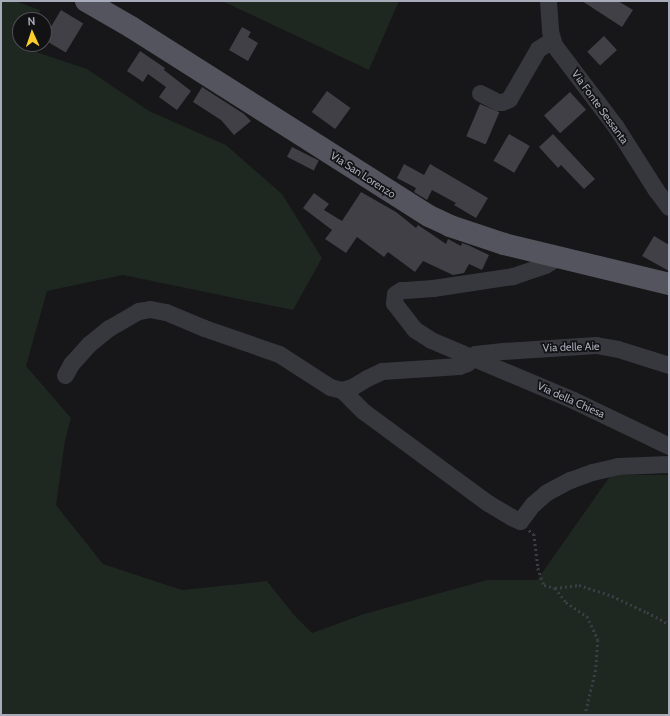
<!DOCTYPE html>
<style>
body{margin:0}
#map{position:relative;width:670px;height:716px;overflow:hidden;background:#171619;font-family:Cabin,sans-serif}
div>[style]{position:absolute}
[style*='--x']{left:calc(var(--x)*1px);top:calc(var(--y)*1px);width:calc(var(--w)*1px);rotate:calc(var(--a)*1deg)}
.green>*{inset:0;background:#1e2720}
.building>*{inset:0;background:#414046;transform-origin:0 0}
.path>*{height:2.5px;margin-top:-1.25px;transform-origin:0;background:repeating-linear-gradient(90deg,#3d3e45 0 2px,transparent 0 5px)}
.minor>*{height:17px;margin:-8.5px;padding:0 8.5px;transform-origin:8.5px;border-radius:8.5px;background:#37383e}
.major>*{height:22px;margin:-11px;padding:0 11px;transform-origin:11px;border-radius:11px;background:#53545d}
span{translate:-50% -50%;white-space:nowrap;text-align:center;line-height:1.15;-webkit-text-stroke:3.5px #121114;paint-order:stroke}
.street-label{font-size:11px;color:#a8abb9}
.frame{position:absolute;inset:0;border:2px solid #a8abb9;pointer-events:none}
.north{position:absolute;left:12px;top:12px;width:40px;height:40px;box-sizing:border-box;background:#121114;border:1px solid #4e4f56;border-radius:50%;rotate:357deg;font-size:11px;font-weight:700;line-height:16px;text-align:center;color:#a8abb9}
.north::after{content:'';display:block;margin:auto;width:14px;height:18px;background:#fdcd2a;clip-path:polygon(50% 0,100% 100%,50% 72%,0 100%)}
</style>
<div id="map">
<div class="green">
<i style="clip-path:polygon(1px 1px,15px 1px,40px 10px,38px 20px,20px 20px,20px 44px,34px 44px,33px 51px,87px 69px,149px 111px,226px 145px,282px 194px,322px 258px,293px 310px,123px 275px,47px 291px,26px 366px,71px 418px,65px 441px,56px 505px,103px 564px,182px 590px,267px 581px,294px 615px,312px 633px,364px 614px,487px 580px,537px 580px,611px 475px,669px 475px,669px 715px,1px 715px)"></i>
<i style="clip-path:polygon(222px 1px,399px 1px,369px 70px)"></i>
</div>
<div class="building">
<i style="clip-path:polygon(582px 1px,618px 1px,633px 10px,622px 27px)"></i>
<i style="left:61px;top:10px;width:26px;height:34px;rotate:31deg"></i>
<i style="clip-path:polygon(242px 27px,251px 32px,248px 37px,258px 43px,248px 61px,229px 50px)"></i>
<i style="left:604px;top:36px;width:19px;height:23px;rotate:47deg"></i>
<i style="clip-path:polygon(140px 51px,165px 68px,164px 70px,191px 91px,177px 110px,159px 97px,166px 87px,148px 74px,143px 82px,127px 71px)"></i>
<i style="clip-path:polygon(202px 87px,244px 114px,251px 121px,234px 135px,221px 120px,193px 102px)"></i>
<i style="left:327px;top:91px;width:29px;height:26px;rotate:36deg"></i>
<i style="left:570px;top:92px;width:24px;height:35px;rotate:48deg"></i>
<i style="left:480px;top:104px;width:21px;height:35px;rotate:23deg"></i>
<i style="left:509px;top:134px;width:24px;height:31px;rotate:30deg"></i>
<i style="clip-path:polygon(553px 134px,595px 179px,584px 189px,561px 165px,558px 168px,539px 147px)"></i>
<i style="left:292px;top:147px;width:30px;height:11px;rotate:27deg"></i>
<i style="clip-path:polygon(404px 164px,424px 175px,430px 164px,488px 198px,476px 218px,454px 205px,456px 203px,432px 190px,427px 200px,414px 192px,416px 188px,397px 178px)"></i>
<i style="clip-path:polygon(361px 192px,396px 212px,416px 228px,418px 225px,446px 244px,448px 239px,461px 246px,462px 243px,468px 245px,489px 255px,482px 270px,469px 264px,464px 273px,453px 275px,423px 261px,415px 272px,388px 252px,384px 257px,357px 237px,346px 253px,325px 239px,332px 230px,303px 208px,314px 193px,329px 204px,324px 210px,342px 221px)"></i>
<i style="clip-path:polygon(654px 236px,669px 245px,669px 271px,642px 256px)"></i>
</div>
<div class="path">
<i style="--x:529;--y:530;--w:6;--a:39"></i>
<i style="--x:534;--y:534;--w:34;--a:83"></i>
<i style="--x:538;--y:568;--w:18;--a:71"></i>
<i style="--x:544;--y:585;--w:11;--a:15"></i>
<i style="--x:555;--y:588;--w:24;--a:-7"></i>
<i style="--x:579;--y:585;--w:35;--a:18"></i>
<i style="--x:612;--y:596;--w:38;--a:25"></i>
<i style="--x:647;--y:612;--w:25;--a:29"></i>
<i style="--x:555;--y:588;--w:18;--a:52"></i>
<i style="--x:566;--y:602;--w:25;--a:34"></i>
<i style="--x:587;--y:616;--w:26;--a:65"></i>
<i style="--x:598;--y:640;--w:30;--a:94"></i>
<i style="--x:596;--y:670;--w:46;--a:103.7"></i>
</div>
<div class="minor">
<i style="--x:548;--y:1;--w:30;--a:86"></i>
<i style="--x:550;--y:31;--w:15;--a:74"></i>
<i style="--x:554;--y:45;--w:103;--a:52.9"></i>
<i style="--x:616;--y:127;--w:75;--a:57.6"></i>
<i style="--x:656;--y:190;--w:21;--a:53"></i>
<i style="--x:480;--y:93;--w:20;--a:27"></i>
<i style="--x:498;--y:102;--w:4;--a:0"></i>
<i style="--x:502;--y:102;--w:8;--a:-23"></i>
<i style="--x:509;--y:99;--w:58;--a:-59.9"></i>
<i style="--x:538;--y:49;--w:17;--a:-33"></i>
<i style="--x:555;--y:256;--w:4;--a:117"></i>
<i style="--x:553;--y:260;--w:9;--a:148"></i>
<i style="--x:545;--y:265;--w:34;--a:161"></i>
<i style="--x:513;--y:276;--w:81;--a:171.5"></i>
<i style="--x:433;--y:288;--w:32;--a:176"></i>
<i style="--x:401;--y:290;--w:7;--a:146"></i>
<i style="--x:395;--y:294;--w:9;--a:96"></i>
<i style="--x:394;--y:303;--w:33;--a:52"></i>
<i style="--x:414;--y:329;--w:20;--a:33"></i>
<i style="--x:431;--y:340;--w:154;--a:22.9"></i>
<i style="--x:573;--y:400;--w:106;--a:25.6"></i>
<i style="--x:65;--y:375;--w:13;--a:-61"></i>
<i style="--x:71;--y:364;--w:27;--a:-48"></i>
<i style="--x:89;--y:344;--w:26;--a:-39"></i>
<i style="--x:109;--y:328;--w:34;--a:-30"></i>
<i style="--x:138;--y:311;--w:12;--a:-9"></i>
<i style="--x:150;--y:309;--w:16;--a:11"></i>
<i style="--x:166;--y:312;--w:41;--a:22.8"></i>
<i style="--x:204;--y:328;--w:79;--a:19.1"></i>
<i style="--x:279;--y:354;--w:61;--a:32.9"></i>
<i style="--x:330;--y:387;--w:12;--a:14"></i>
<i style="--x:342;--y:390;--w:10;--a:-17"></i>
<i style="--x:352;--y:387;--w:17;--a:-31"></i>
<i style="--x:367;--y:378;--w:17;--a:-25"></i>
<i style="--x:382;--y:371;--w:77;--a:-3.7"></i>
<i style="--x:459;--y:366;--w:9;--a:-21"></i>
<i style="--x:467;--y:363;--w:12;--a:-48"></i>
<i style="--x:475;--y:354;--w:28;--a:-6"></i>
<i style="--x:503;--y:351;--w:93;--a:-3.7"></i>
<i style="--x:596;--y:345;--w:22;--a:10"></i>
<i style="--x:618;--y:349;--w:53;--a:17.4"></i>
<i style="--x:342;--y:390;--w:30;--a:45"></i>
<i style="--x:363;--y:411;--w:155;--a:36.4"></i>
<i style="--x:488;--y:503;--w:27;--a:31"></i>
<i style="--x:511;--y:517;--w:10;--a:24"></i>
<i style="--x:520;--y:521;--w:21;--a:-53"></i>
<i style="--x:533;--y:504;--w:18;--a:-41"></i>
<i style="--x:547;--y:492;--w:26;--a:-28"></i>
<i style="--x:570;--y:480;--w:23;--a:-20"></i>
<i style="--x:592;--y:472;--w:27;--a:-13"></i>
<i style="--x:618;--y:466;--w:51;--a:-2.2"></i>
</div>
<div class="major">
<i style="--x:86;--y:1;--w:52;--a:30"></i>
<i style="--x:131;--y:27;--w:353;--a:32.4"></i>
<i style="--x:429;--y:216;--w:23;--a:25"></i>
<i style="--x:450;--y:226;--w:57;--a:18.4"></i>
<i style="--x:504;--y:244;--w:170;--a:13.6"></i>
</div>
<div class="street-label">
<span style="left:600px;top:107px;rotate:54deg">Via Fonte Sessanta</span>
<span style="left:363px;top:175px;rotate:33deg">Via San Lorenzo</span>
<span style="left:571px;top:347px;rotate:-2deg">Via delle Aie</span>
<span style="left:571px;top:400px;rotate:24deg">Via della Chiesa</span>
</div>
<div class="frame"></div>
<div class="north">N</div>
</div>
